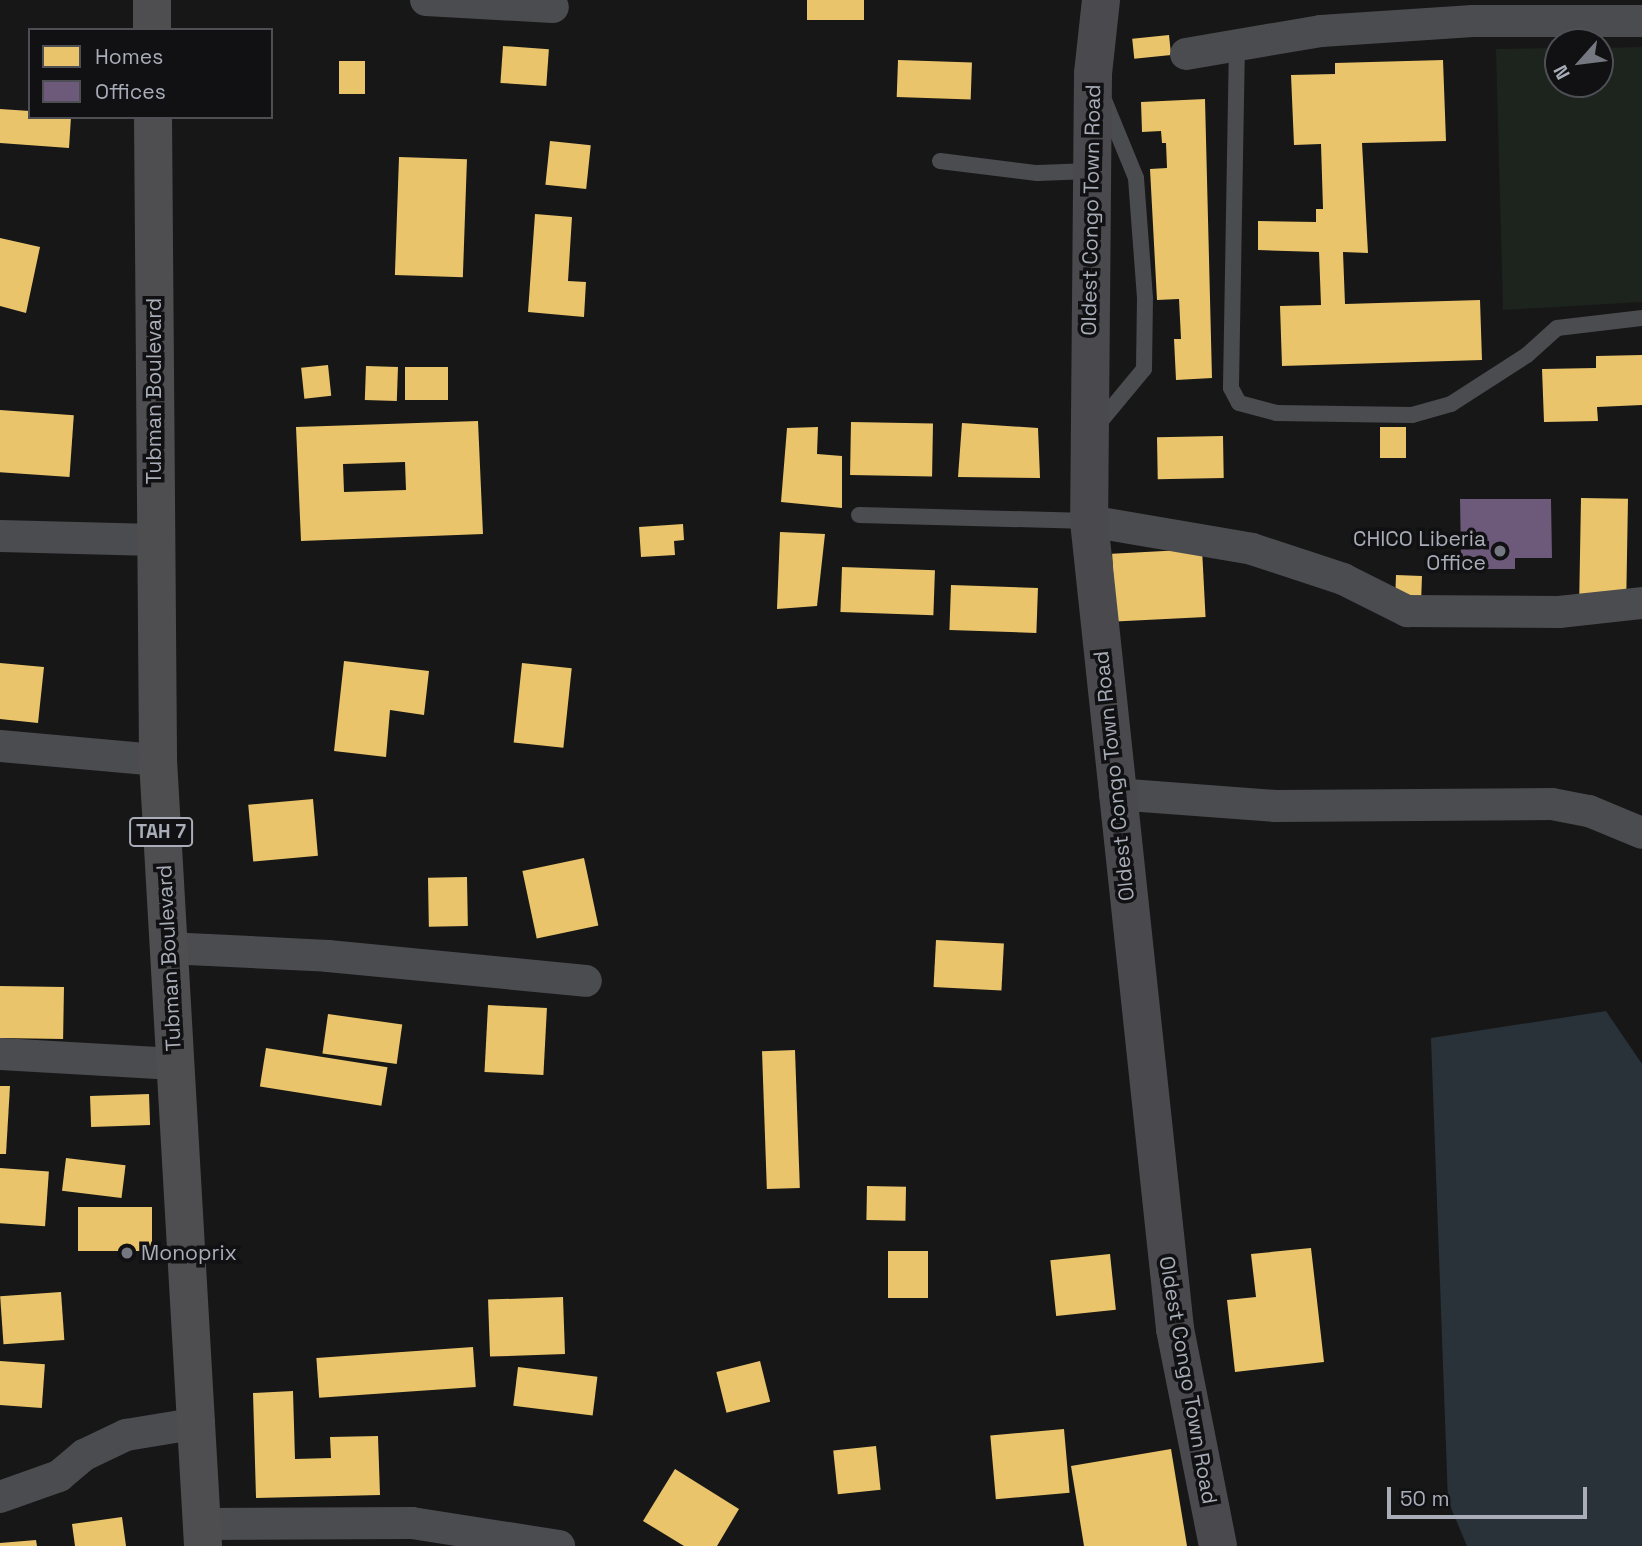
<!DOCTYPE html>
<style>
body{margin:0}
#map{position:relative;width:1642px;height:1546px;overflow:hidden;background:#171717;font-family:"Space Grotesk",sans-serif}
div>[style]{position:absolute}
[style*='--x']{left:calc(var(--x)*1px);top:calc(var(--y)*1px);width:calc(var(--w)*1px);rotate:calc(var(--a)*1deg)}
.green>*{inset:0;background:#1d241e}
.water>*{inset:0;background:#2a3239}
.homes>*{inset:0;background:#e9c46a;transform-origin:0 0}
.offices>*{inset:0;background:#6d597a}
.lane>*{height:16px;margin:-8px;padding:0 8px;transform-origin:8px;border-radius:8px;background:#4b4c50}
.street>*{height:32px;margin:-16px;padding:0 16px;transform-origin:16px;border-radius:16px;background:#4b4c50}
.secondary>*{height:38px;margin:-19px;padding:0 19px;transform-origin:19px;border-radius:19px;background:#4a4a4e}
.highway>*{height:38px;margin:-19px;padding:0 19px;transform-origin:19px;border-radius:19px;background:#4e4e51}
.dots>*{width:19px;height:19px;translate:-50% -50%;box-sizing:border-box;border:4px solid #111113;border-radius:50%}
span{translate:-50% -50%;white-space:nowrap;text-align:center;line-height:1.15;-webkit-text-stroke:7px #111113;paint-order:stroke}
.shield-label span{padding:2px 5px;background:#111113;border:2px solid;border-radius:5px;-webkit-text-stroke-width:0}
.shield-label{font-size:19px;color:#a8adb8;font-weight:700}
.street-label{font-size:21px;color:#a8adb8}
.poi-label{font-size:21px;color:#a8adb8}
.right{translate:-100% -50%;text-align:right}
.left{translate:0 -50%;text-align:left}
.legend{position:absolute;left:28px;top:28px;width:245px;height:91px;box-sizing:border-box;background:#111113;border:2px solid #4d4f55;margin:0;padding:9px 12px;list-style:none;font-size:21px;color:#a8adb8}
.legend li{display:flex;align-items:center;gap:14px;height:35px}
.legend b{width:35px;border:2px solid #4d4f55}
.north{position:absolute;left:1544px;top:28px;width:70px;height:70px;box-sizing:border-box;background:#111113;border:2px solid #4d4f55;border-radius:50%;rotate:242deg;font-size:19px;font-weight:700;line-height:28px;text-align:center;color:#a8adb8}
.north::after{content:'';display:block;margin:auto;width:24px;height:32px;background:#757880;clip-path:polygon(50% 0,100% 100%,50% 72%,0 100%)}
.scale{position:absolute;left:1387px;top:1487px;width:200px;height:32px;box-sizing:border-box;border:4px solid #a8adb8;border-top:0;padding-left:9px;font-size:21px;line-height:24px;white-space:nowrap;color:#a8adb8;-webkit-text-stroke:5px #111113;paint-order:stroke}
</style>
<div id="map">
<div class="green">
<i style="clip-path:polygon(1642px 47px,1642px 302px,1503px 310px,1496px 49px,1558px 48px,1558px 84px,1600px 84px,1600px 48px)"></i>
</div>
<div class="water">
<i style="clip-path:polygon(1606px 1011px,1642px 1064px,1642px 1546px,1467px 1546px,1448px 1501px,1431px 1038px)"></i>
</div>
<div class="homes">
<i style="left:807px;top:0;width:57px;height:20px"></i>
<i style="left:1169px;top:35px;width:20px;height:37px;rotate:84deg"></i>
<i style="left:503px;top:46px;width:46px;height:37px;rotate:4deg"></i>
<i style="left:898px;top:60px;width:74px;height:37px;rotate:2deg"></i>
<i style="clip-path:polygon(1443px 60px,1446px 141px,1362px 143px,1368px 253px,1343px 252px,1345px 304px,1480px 300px,1482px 360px,1282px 366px,1280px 306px,1321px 305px,1319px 252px,1258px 250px,1258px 221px,1316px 222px,1316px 209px,1323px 209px,1321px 144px,1294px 145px,1291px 75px,1335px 74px,1335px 63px)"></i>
<i style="left:339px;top:61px;width:26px;height:33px"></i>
<i style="clip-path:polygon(1205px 99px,1212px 378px,1176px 380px,1174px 339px,1181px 339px,1179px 299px,1157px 300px,1150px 169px,1167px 168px,1166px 143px,1162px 143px,1161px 131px,1142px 132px,1141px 102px)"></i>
<i style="clip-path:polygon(0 109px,30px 111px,30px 117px,71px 117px,69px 148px,0 143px)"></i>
<i style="left:550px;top:141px;width:41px;height:44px;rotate:6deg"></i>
<i style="left:399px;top:157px;width:68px;height:118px;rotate:2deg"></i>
<i style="clip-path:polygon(535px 214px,572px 217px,568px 281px,586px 282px,584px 317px,528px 312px)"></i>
<i style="clip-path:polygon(0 238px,40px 247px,26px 313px,0 306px)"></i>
<i style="clip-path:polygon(1642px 355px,1642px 405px,1597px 407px,1598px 421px,1544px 422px,1542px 369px,1596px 368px,1596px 356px)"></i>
<i style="left:328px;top:365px;width:31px;height:27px;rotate:84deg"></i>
<i style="left:366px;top:366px;width:32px;height:34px;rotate:2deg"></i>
<i style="left:405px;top:367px;width:43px;height:33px"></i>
<i style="left:0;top:410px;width:74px;height:62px;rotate:4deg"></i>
<i style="clip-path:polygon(evenodd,478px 421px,483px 534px,301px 541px,296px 427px,478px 421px,405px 462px,406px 490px,344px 492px,343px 464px,405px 462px)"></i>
<i style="left:851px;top:422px;width:82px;height:53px;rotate:1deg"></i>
<i style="clip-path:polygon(962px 423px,1038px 428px,1040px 478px,958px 477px)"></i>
<i style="clip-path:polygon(818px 427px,817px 454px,842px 456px,842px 508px,781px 502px,787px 428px)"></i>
<i style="left:1380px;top:427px;width:26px;height:31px"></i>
<i style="left:1223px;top:436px;width:42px;height:66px;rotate:89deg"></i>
<i style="left:1581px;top:498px;width:47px;height:97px;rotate:1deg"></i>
<i style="clip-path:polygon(683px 524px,684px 540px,674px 541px,675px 555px,641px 557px,639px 527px)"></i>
<i style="clip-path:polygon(780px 532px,825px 534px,817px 606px,777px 609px)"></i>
<i style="left:1202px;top:549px;width:68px;height:90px;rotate:87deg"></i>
<i style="left:842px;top:567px;width:93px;height:45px;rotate:2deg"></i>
<i style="left:1396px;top:575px;width:26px;height:22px;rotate:2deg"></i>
<i style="left:951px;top:585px;width:87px;height:45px;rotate:2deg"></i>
<i style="clip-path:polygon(344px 661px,429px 671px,424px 715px,390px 710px,386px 757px,334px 751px)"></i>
<i style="clip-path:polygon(0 663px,44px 667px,38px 723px,0 719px)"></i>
<i style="left:522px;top:663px;width:50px;height:80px;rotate:6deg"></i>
<i style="left:313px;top:799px;width:57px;height:65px;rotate:85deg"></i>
<i style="left:584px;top:858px;width:69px;height:63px;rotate:78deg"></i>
<i style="left:467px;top:877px;width:49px;height:39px;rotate:89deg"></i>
<i style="left:936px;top:940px;width:68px;height:47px;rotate:3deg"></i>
<i style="left:0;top:986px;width:64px;height:52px;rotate:1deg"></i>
<i style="left:488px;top:1005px;width:59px;height:67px;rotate:3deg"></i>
<i style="left:328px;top:1014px;width:75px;height:40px;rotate:8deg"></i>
<i style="left:266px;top:1048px;width:123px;height:39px;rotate:9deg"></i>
<i style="left:795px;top:1050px;width:138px;height:33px;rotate:88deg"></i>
<i style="clip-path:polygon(0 1086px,10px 1086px,6px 1154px,0 1154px)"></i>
<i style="left:149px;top:1094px;width:31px;height:59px;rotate:88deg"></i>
<i style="left:66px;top:1158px;width:60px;height:33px;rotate:7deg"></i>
<i style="left:0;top:1168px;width:49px;height:55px;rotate:4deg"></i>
<i style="left:867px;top:1186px;width:39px;height:34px;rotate:1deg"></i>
<i style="left:78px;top:1207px;width:74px;height:44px"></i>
<i style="clip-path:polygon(1311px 1248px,1324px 1362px,1235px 1372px,1227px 1300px,1256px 1297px,1251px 1254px)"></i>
<i style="left:888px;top:1251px;width:40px;height:47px"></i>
<i style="left:1110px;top:1254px;width:56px;height:60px;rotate:84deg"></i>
<i style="left:61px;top:1292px;width:48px;height:61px;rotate:86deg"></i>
<i style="left:563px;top:1297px;width:57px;height:75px;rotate:88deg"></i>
<i style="left:473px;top:1347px;width:40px;height:157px;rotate:86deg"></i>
<i style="left:0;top:1361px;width:45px;height:44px;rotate:4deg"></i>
<i style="left:760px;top:1361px;width:42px;height:45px;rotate:76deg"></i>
<i style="left:518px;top:1367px;width:80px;height:39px;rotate:7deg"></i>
<i style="clip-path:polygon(293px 1391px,295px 1459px,331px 1458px,330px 1437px,378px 1436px,380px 1495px,256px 1498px,253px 1393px)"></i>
<i style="left:1064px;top:1429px;width:64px;height:74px;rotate:85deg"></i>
<i style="left:876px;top:1446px;width:44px;height:43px;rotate:84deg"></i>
<i style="clip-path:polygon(1171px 1449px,1187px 1546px,1084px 1546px,1071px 1466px)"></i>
<i style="clip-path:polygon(675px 1469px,739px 1509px,717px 1546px,684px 1546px,643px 1521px)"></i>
<i style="clip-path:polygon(122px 1517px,126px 1546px,75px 1546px,72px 1524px)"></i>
<i style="clip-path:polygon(36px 1540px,37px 1546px,0 1546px,0 1543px)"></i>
</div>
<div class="offices">
<i style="clip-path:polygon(1460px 499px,1551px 499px,1552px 558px,1515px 558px,1515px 569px,1485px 569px,1486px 557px,1461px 557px)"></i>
</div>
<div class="lane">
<i style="--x:1237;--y:42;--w:346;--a:91"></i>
<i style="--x:1231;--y:388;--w:17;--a:62"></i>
<i style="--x:1239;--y:403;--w:38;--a:15"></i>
<i style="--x:1276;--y:413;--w:136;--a:0.8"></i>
<i style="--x:1412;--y:415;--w:41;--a:-15.8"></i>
<i style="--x:1451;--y:404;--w:90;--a:-32.8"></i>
<i style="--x:1527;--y:355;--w:40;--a:-42"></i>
<i style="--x:1557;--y:328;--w:86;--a:-6.7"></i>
<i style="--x:940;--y:161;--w:98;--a:7.1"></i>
<i style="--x:1037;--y:173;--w:54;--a:-2.1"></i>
<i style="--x:1095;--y:428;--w:77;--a:-50.3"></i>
<i style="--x:1144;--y:369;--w:71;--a:-89.2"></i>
<i style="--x:1145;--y:298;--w:120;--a:-94.3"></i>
<i style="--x:1136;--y:178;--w:84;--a:-112.3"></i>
<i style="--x:859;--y:515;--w:230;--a:1.5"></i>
</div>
<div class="street">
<i style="--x:426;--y:0;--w:127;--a:3.2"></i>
<i style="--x:1186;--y:54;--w:137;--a:-9.7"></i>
<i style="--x:1321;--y:31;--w:152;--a:-3.8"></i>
<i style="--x:1473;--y:21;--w:169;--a:0"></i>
<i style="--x:1089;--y:521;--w:165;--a:9.7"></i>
<i style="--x:1252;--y:549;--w:96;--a:18.2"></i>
<i style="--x:1343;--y:579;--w:72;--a:26.6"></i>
<i style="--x:1407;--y:611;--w:152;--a:0.4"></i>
<i style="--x:1559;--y:612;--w:83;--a:-6.2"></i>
<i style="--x:0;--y:536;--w:155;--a:1.5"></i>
<i style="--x:0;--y:746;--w:159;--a:5.1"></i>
<i style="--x:1115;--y:794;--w:161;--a:4.3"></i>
<i style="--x:1276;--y:806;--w:276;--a:-0.4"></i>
<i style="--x:1552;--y:804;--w:38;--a:11"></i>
<i style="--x:1589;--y:811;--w:57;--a:22.5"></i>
<i style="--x:167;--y:948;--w:161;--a:2.8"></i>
<i style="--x:328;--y:956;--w:259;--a:5.5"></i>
<i style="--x:0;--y:1054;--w:175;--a:3.3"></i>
<i style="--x:0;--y:1497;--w:63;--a:-19.6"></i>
<i style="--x:59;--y:1476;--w:33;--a:-40"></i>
<i style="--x:84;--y:1455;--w:47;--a:-25.5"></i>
<i style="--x:126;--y:1435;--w:74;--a:-9.3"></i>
<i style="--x:200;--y:1524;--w:212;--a:-0.3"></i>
<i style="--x:412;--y:1523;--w:149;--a:8.9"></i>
</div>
<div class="secondary">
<i style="--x:1101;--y:0;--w:74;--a:96.2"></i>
<i style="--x:1093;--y:74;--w:447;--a:90.5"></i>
<i style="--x:1089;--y:521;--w:813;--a:83.92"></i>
<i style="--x:1175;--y:1329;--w:221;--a:78.8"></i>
</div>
<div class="highway">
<i style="--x:152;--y:0;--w:30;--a:90"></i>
<i style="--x:153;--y:117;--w:643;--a:89.55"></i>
<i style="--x:158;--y:760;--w:787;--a:86.72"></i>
</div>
<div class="dots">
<i style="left:1500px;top:551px;background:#757880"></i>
<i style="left:127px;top:1253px;background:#757880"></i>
</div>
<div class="shield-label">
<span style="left:161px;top:832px">TAH 7</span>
</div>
<div class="street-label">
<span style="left:1091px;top:210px;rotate:-89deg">Oldest Congo Town Road</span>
<span style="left:154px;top:391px;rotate:-90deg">Tubman Boulevard</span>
<span style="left:1114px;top:776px;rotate:-96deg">Oldest Congo Town Road</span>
<span style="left:169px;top:958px;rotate:-93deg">Tubman Boulevard</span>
<span style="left:1188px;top:1380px;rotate:80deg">Oldest Congo Town Road</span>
</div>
<div class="poi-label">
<span class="right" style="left:1486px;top:551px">CHICO Liberia<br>Office</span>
<span class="left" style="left:141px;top:1253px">Monoprix</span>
</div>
<ul class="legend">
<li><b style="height:19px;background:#e9c46a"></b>Homes</li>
<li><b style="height:19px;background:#6d597a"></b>Offices</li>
</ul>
<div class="north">N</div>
<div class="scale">50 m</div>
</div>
